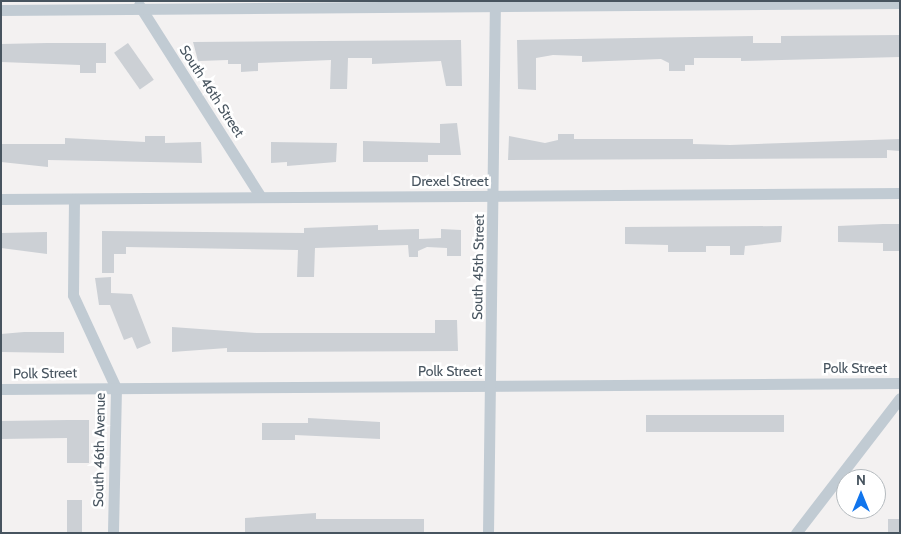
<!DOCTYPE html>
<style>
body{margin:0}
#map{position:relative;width:901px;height:534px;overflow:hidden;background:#f3f1f1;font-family:Cabin,sans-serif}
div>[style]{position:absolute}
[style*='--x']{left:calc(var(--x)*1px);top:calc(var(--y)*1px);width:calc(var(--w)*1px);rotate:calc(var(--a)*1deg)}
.building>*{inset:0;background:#ccd0d5;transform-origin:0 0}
.street>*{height:11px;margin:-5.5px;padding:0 5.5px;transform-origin:5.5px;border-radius:5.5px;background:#c1cbd3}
span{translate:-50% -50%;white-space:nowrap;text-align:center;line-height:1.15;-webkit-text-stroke:5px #fff;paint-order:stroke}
.street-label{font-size:14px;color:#47545f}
.frame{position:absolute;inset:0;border:2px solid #47545f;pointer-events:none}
.north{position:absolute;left:836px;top:469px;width:50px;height:50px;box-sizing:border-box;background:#fff;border:1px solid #b5bbbf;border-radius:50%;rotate:0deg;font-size:14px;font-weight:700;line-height:20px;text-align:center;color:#47545f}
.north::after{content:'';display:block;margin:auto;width:18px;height:22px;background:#1175ed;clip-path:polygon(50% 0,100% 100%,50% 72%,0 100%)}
</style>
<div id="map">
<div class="building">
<i style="clip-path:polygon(900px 35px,900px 57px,741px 61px,741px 58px,694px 58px,694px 65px,685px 65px,685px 71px,669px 71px,669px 63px,661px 59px,582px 62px,582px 56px,553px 55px,536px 58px,536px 90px,518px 89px,517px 40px,753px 36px,753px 43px,781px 43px,781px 36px)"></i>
<i style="clip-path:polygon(461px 40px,462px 86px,446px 86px,441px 61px,372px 64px,372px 58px,348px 58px,347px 89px,330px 89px,331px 60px,258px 63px,258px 71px,241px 72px,241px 64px,228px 64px,228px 60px,198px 61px,193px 42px)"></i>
<i style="clip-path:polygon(47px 43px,106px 43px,106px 63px,96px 63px,96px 73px,80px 73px,80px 65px,1px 62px,1px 44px)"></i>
<i style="left:128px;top:43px;width:45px;height:17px;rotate:55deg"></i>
<i style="clip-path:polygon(457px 123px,461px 155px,428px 155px,428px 162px,363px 162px,363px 141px,440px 143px,440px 124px)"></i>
<i style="clip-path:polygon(558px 134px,574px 134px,574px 139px,693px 139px,693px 144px,730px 145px,900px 139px,900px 151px,887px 150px,887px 158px,508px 160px,509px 136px,545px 143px,558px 140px)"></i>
<i style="clip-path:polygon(145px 136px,165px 136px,165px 143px,201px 142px,202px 163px,48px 160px,48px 167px,1px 162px,1px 144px,65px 144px,65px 138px,145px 142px)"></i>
<i style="clip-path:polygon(271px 142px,337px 143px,336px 162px,287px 166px,287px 162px,271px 163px)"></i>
<i style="clip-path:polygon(883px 224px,900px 224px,900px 251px,883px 251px,883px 243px,838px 242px,838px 226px)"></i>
<i style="clip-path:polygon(378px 225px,378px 230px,419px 229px,419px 239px,441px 238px,441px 229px,461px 230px,461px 256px,447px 256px,447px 248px,427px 247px,418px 251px,418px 257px,409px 257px,408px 245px,315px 248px,314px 277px,297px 277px,298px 250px,126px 247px,126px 254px,114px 254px,114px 273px,102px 273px,102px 231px,304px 233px,304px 228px)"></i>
<i style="clip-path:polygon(782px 226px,781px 242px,745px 246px,744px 255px,730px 255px,730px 246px,706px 246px,706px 252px,668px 252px,668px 245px,625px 244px,625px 227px)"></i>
<i style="clip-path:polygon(47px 232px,47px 254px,1px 248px,1px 233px)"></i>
<i style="clip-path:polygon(111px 277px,111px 293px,132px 294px,151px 343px,137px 349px,132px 337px,124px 340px,110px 305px,99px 305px,95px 278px)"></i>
<i style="clip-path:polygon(435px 320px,457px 320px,458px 351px,260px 352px,227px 352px,227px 348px,172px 352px,172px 327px,256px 333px,435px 333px)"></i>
<i style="clip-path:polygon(24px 332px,64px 332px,64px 353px,1px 352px,1px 334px)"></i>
<i style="left:784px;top:415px;width:17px;height:138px;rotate:90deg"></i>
<i style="clip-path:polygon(308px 418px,380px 422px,380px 439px,295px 435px,295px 440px,262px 440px,262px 423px,308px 423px)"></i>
<i style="clip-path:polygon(68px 420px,89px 420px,89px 463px,67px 463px,67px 438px,1px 439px,1px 421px)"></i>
<i style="left:67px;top:500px;width:15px;height:33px"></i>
<i style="clip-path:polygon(316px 513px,316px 519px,424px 519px,424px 533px,245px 533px,245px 518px)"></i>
<i style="left:900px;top:519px;width:14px;height:12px;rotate:90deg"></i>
</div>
<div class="street">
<i style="--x:139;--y:5;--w:227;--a:57.6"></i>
<i style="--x:1;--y:10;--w:899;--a:-0.45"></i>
<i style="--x:1;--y:199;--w:899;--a:-0.38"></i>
<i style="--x:74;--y:199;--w:96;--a:90.6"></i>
<i style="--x:73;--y:295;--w:102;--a:65.2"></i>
<i style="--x:116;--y:388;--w:145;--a:91.2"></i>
<i style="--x:1;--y:389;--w:899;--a:-0.38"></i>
<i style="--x:488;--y:533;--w:532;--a:-89.25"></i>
<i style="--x:796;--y:533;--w:170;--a:-52.4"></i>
</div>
<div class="street-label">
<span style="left:212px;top:91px;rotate:57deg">South 46th Street</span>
<span style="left:450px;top:181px">Drexel Street</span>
<span style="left:478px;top:267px;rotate:-89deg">South 45th Street</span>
<span style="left:855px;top:368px">Polk Street</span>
<span style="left:450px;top:371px">Polk Street</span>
<span style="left:45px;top:373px;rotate:-1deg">Polk Street</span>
<span style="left:99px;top:450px;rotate:-89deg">South 46th Avenue</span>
</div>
<div class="frame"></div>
<div class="north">N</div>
</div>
